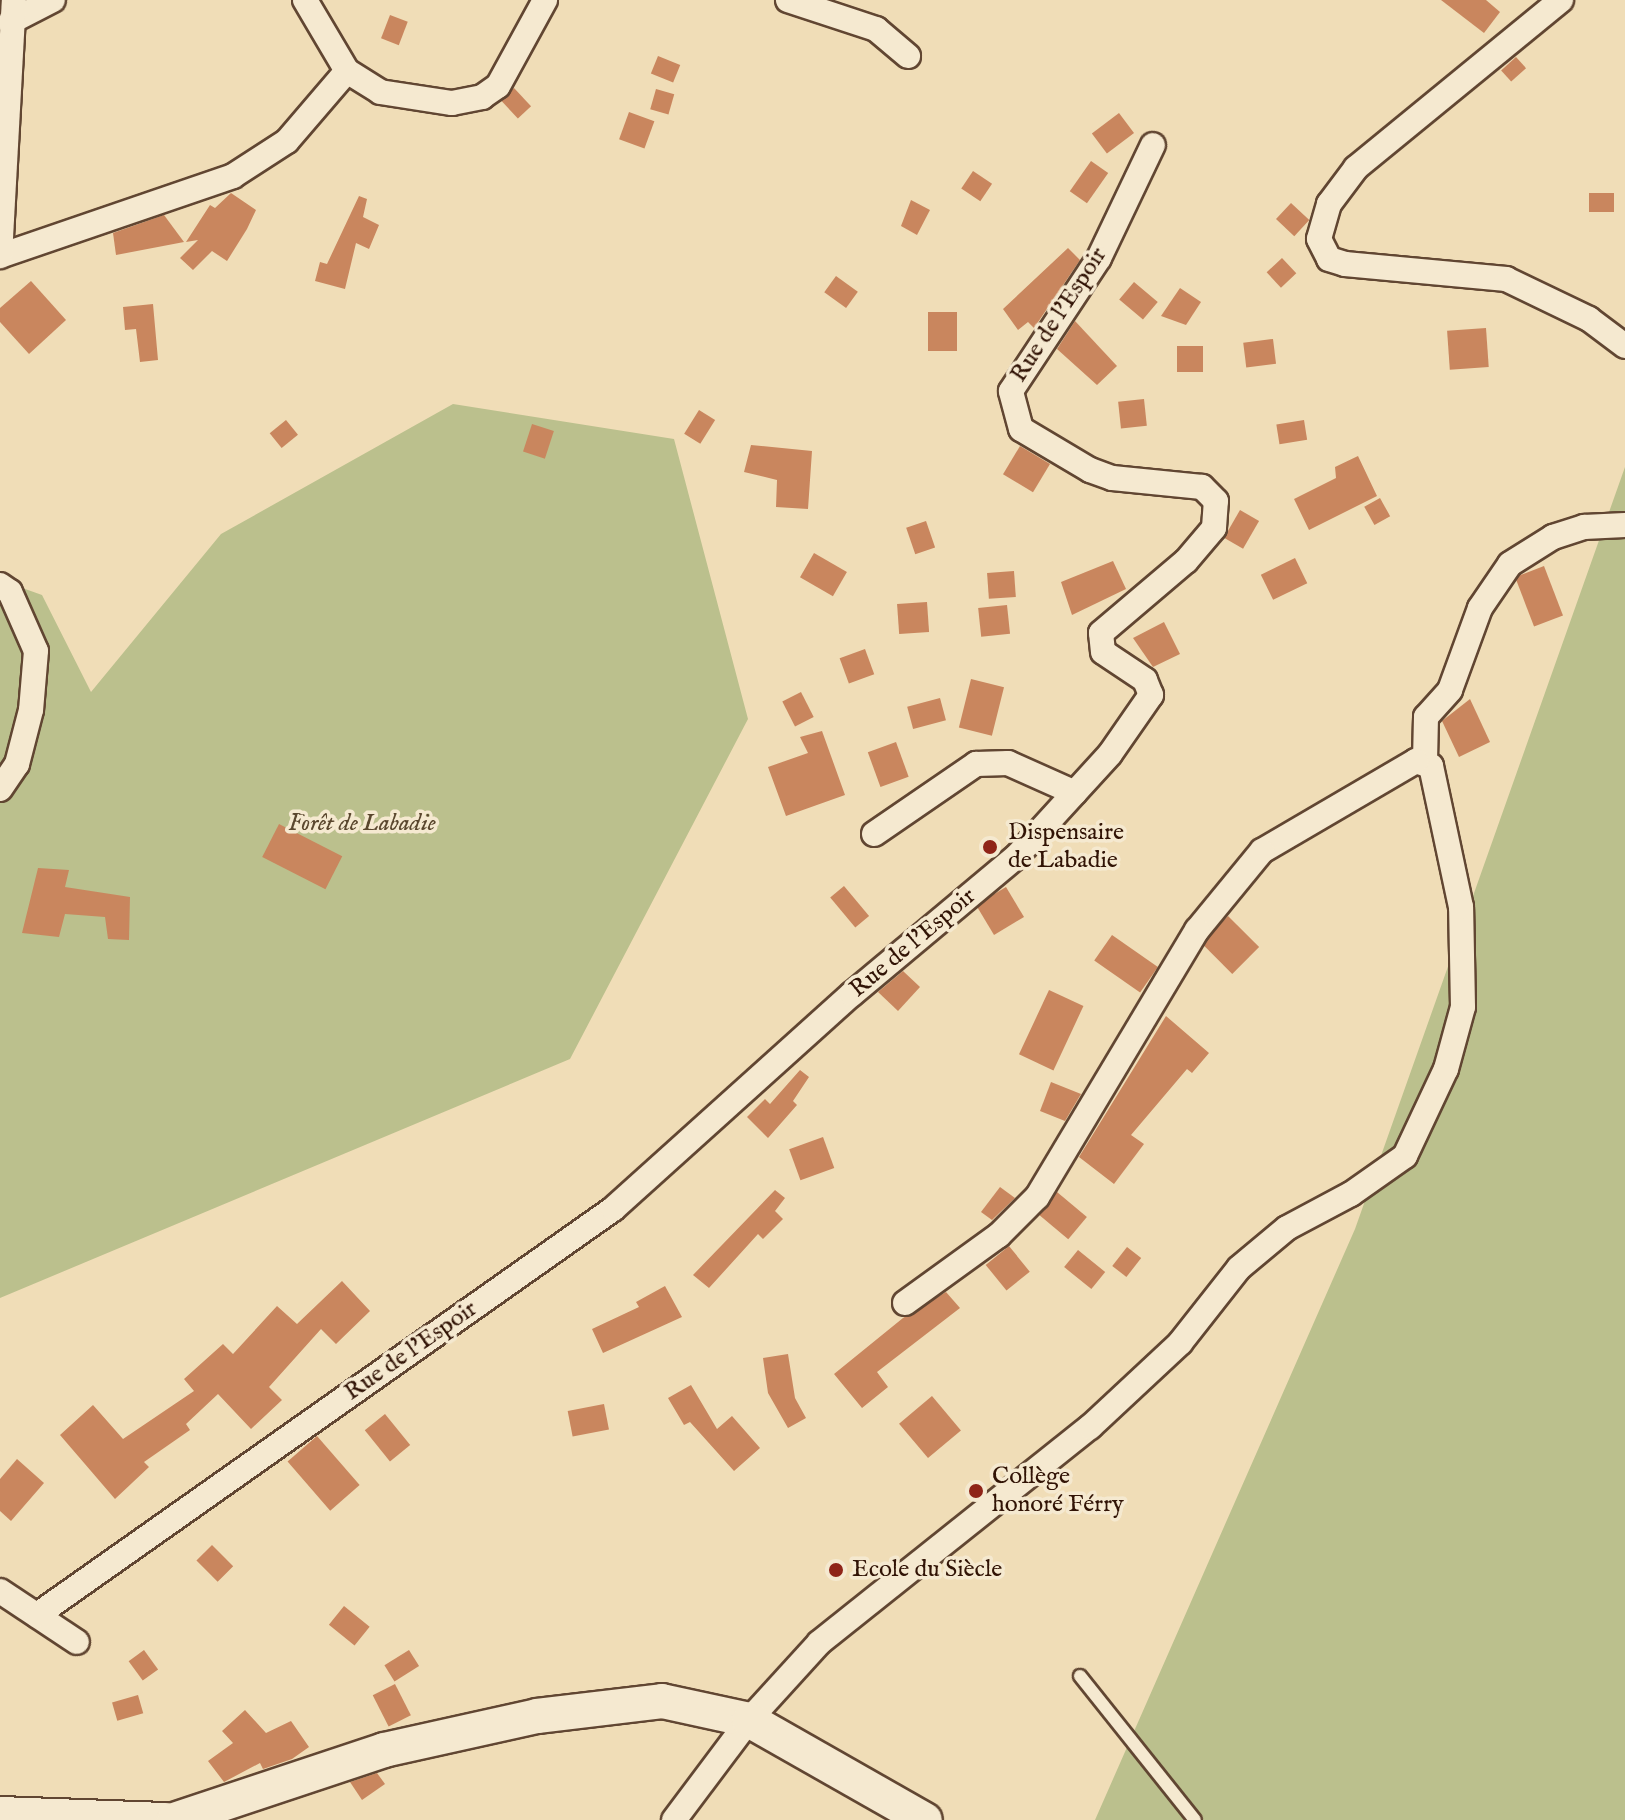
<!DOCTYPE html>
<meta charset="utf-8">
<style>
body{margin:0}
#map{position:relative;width:1625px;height:1820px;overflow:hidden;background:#f0ddb7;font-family:"IM FELL English",serif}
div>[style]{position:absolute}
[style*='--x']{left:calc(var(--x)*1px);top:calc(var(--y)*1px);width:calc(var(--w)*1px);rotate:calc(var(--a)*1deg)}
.green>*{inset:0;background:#bbc08d}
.building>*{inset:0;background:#c9865e;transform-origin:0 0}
.roads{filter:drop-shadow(2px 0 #614632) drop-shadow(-2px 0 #614632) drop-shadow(0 2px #614632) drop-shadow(0 -2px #614632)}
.lane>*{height:12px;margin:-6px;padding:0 6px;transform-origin:6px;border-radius:6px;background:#f5e9d0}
.street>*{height:24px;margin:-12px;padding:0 12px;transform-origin:12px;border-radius:12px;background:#f5e9d0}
.secondary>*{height:34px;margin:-17px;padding:0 17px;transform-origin:17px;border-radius:17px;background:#f5e9d0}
.dots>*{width:22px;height:22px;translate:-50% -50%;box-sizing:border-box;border:4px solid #f5e9d0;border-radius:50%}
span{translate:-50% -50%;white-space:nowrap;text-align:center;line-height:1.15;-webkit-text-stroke:7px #f5e9d0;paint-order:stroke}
.street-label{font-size:24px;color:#311305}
.park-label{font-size:24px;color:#5a472e;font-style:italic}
.poi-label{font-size:24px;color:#311305}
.left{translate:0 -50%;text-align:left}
</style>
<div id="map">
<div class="green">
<i style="clip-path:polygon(453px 404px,674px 439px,748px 719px,570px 1059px,0 1298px,0 580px,42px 595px,91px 692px,221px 534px)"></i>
<i style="clip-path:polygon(1625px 467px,1625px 1820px,1095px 1820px,1355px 1229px)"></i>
</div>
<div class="building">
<i style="clip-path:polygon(1441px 0,1486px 0,1500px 12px,1484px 33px)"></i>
<i style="left:390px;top:15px;width:19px;height:25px;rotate:21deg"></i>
<i style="left:658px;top:56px;width:24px;height:19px;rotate:22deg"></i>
<i style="left:1516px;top:57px;width:15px;height:20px;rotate:48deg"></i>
<i style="left:514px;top:88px;width:25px;height:18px;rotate:47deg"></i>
<i style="left:656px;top:89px;width:19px;height:21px;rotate:16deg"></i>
<i style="left:629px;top:112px;width:27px;height:29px;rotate:20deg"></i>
<i style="left:1119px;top:113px;width:25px;height:34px;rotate:53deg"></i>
<i style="left:1091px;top:161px;width:21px;height:37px;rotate:35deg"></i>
<i style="left:973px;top:171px;width:23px;height:21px;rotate:34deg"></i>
<i style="clip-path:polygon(231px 193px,256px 210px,247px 229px,227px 261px,212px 251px,193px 270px,180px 258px,198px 240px,186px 242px,210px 205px,215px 208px)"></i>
<i style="left:1589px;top:193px;width:25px;height:19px"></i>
<i style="clip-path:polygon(359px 196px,367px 199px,363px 217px,379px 225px,369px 249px,356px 243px,345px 289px,315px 281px,320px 262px,327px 264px)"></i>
<i style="clip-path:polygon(911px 200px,930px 210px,917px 235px,901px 226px)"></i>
<i style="left:1291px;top:203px;width:25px;height:22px;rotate:43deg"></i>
<i style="clip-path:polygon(164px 215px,184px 242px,116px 255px,113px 233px)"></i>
<i style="clip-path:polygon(1068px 248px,1080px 260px,1034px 328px,1028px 322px,1018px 330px,1003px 309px)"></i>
<i style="left:1282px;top:258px;width:21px;height:21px;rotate:47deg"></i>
<i style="left:836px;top:276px;width:27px;height:20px;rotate:36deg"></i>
<i style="clip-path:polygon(31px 281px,66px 320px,29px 354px,0 322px,0 308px)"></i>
<i style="left:1134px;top:282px;width:31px;height:23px;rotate:40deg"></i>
<i style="clip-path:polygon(1180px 288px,1201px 302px,1186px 325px,1161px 316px)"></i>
<i style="clip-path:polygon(153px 304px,158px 360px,140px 362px,136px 329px,125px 330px,123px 307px)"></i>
<i style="left:928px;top:312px;width:29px;height:39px"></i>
<i style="clip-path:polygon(1075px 321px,1117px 366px,1097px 385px,1057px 349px)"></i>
<i style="left:1486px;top:328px;width:39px;height:39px;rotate:86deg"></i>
<i style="left:1273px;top:339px;width:25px;height:30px;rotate:83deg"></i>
<i style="left:1177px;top:346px;width:26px;height:26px"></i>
<i style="left:1144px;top:399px;width:27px;height:26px;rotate:84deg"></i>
<i style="left:699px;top:410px;width:19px;height:28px;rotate:32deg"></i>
<i style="left:286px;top:420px;width:19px;height:21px;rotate:51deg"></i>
<i style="left:1304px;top:420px;width:20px;height:28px;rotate:81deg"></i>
<i style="left:532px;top:424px;width:23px;height:29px;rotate:18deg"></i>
<i style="clip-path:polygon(751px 445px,812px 451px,808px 509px,776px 507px,777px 480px,744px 472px)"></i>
<i style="left:1020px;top:446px;width:35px;height:33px;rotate:31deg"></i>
<i style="clip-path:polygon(1358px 456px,1377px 496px,1309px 530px,1294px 499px,1336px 478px,1335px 467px)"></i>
<i style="left:1380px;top:498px;width:21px;height:18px;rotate:61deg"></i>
<i style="left:1240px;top:510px;width:22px;height:32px;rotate:30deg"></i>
<i style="left:926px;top:521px;width:28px;height:21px;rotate:71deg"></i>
<i style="left:814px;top:553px;width:38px;height:28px;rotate:30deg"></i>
<i style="left:1295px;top:558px;width:28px;height:38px;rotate:64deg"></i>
<i style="clip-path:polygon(1113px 561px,1126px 589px,1072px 615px,1061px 582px)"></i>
<i style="left:1544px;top:566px;width:53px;height:31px;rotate:69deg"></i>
<i style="left:1014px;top:571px;width:26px;height:27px;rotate:86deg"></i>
<i style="left:927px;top:602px;width:30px;height:30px;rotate:86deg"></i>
<i style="left:1007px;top:605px;width:29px;height:29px;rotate:84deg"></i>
<i style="clip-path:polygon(1164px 622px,1180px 654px,1153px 667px,1133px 638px)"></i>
<i style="left:865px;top:649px;width:27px;height:27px;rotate:70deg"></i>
<i style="left:971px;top:679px;width:34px;height:50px;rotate:14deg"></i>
<i style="left:801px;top:692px;width:28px;height:21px;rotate:63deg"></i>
<i style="left:940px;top:698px;width:23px;height:34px;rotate:75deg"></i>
<i style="clip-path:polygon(1470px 699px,1490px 742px,1459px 757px,1442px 721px)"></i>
<i style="clip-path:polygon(822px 731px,845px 795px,786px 816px,768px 767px,808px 753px,800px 737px)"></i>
<i style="left:896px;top:742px;width:37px;height:30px;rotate:70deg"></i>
<i style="left:279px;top:824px;width:71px;height:37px;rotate:27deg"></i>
<i style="clip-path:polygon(38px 868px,69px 870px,65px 887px,130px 897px,129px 940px,108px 939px,105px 917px,65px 914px,59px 937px,22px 933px)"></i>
<i style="left:844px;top:886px;width:39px;height:18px;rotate:50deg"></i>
<i style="left:1006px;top:887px;width:35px;height:35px;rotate:59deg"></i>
<i style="left:1228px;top:916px;width:44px;height:38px;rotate:45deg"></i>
<i style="left:1112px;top:935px;width:56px;height:31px;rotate:35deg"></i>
<i style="clip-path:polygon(903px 971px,920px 987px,898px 1011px,878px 992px)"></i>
<i style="left:1049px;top:990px;width:38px;height:71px;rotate:25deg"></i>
<i style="clip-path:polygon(1166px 1016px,1209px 1053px,1192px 1073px,1187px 1069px,1131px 1135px,1144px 1144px,1114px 1184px,1079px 1157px)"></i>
<i style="clip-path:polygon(800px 1070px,809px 1077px,793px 1101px,797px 1105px,768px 1138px,747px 1117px,765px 1099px,770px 1104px)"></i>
<i style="clip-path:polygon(1051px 1082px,1081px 1094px,1065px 1121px,1040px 1111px)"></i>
<i style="left:823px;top:1137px;width:33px;height:36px;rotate:70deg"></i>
<i style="clip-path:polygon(1000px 1187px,1015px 1198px,992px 1220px,981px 1212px)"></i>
<i style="clip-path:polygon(775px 1190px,785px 1198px,775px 1211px,783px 1219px,763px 1239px,758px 1234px,709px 1288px,693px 1275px)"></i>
<i style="left:1057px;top:1192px;width:39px;height:29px;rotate:40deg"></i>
<i style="left:1009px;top:1246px;width:33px;height:30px;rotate:51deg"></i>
<i style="left:1127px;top:1247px;width:18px;height:24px;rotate:38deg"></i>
<i style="left:1078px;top:1250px;width:35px;height:22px;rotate:39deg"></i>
<i style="clip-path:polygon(342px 1281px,370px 1311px,336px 1344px,321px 1329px,269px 1387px,282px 1400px,251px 1429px,218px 1394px,186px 1424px,190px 1430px,144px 1462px,149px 1467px,115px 1499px,60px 1435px,93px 1405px,123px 1439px,194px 1391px,184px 1379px,223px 1344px,233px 1354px,277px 1306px,297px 1324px)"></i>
<i style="clip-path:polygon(665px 1286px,682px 1317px,603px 1353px,592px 1329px,639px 1307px,636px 1302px)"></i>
<i style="clip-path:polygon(946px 1292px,960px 1308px,877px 1372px,888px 1387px,862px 1408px,834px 1374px,903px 1318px)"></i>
<i style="clip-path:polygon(788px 1354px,795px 1398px,806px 1418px,788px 1428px,768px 1393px,763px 1358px)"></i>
<i style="clip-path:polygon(691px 1385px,717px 1429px,732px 1416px,760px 1448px,734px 1471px,690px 1422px,684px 1425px,668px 1398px)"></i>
<i style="left:932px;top:1396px;width:45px;height:43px;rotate:50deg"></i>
<i style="left:604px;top:1404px;width:26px;height:37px;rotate:79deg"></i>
<i style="left:385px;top:1414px;width:40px;height:26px;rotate:51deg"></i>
<i style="left:317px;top:1436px;width:65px;height:39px;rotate:49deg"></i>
<i style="clip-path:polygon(17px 1459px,44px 1483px,11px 1521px,0 1511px,0 1479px)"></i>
<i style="left:212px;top:1545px;width:30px;height:22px;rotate:45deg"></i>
<i style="left:344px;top:1606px;width:33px;height:24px;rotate:39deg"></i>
<i style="left:144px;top:1650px;width:24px;height:19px;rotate:54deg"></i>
<i style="left:409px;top:1650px;width:19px;height:29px;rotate:58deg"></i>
<i style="left:395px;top:1684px;width:35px;height:25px;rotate:63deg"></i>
<i style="left:138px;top:1695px;width:19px;height:27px;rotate:74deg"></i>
<i style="clip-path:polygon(245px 1710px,266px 1733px,291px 1721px,309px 1747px,292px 1759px,263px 1769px,260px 1763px,224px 1782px,208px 1761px,233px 1743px,222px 1731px)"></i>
<i style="clip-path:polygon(377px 1773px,385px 1784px,362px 1800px,350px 1782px)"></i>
</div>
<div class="roads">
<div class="lane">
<i style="--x:1080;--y:1676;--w:184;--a:51.4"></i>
</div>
<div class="street">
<i style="--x:305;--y:0;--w:82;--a:59.4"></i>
<i style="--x:347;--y:71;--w:39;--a:32"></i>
<i style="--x:380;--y:92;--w:73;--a:8.7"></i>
<i style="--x:452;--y:103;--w:31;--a:-11"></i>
<i style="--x:482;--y:97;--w:19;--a:-35"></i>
<i style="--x:498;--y:86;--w:98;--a:-61.3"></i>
<i style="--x:788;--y:0;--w:93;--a:18.2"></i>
<i style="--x:876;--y:29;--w:42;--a:40.2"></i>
<i style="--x:1561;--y:0;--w:265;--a:140.7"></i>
<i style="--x:1356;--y:168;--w:45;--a:126.9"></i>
<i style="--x:1329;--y:204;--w:36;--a:106"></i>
<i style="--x:1319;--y:239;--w:22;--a:63"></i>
<i style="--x:1329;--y:259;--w:17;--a:17"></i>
<i style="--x:1345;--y:264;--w:162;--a:5.3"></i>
<i style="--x:1506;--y:279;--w:92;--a:25.7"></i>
<i style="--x:1589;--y:319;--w:45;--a:36.9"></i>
<i style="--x:10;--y:22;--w:48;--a:-27.1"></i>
<i style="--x:0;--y:256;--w:246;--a:-18.9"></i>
<i style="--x:233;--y:176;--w:64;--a:-32.9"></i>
<i style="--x:287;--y:141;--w:92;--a:-49.4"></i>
<i style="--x:0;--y:256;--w:256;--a:-86.9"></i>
<i style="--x:0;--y:585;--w:12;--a:35"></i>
<i style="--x:10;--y:592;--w:64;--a:66.2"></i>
<i style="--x:36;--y:651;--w:59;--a:94.8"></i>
<i style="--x:31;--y:710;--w:56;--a:104.5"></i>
<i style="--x:17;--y:764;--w:30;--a:124"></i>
<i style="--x:1425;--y:761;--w:44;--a:-88.7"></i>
<i style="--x:1426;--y:717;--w:36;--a:-48"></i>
<i style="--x:1450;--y:690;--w:87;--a:-69.9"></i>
<i style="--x:1480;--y:608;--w:53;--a:-55.7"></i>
<i style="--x:1510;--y:564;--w:51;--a:-32.1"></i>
<i style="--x:1553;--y:537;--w:33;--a:-18"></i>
<i style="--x:1584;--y:527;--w:41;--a:-2.8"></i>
<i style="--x:874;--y:834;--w:124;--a:-34.5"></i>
<i style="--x:976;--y:764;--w:32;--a:-2"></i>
<i style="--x:1008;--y:763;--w:73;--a:24.1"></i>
<i style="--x:0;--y:1591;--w:92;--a:33.5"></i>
<i style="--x:37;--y:1615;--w:705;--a:-35.18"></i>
<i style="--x:613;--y:1209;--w:321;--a:-42"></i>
<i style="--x:852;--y:994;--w:214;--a:-39.9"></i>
<i style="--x:1016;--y:857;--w:139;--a:-47.6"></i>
<i style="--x:1110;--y:754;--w:72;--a:-55.2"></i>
<i style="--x:1151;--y:695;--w:16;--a:-112"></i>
<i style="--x:1145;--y:680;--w:50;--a:-146.3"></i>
<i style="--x:1103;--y:652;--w:19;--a:-96"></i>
<i style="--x:1101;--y:633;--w:111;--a:-40.3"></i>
<i style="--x:1186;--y:561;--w:43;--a:-49.7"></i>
<i style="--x:1214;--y:528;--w:27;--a:-86"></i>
<i style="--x:1216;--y:501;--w:20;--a:-135"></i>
<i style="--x:1202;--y:487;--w:90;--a:-174.3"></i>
<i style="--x:1112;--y:478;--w:23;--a:-160"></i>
<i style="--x:1090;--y:470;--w:80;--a:-149.3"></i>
<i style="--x:1021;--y:429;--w:39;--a:-105"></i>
<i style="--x:1011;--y:391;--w:159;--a:-56.5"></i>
<i style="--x:1099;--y:258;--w:125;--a:-64.5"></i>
<i style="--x:674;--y:1820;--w:125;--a:-53.1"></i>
<i style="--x:749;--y:1720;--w:104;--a:-47.7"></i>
<i style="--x:819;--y:1643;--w:347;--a:-38.6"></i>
<i style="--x:1090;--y:1427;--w:123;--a:-43"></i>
<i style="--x:1180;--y:1343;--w:95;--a:-51.8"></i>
<i style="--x:1239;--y:1268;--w:62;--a:-39.8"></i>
<i style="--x:1287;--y:1228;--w:72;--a:-28"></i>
<i style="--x:1351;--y:1194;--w:66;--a:-35.1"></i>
<i style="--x:1405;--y:1156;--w:96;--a:-64.8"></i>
<i style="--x:1446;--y:1069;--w:64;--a:-74.7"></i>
<i style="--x:1463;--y:1007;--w:100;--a:-91.1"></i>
<i style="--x:1461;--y:907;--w:144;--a:-102"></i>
<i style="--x:1431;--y:766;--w:16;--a:-162"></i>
<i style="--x:1416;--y:761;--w:178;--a:149.7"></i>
<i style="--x:1262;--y:851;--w:102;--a:129.4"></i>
<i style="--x:1197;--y:930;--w:311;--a:120.9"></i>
<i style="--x:1037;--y:1197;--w:54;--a:135"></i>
<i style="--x:999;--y:1235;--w:116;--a:144.1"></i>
</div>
<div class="secondary">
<i style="--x:0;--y:1814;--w:165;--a:2.1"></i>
<i style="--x:174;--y:1820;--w:221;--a:-18.4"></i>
<i style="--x:384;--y:1750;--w:157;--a:-12.5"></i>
<i style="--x:537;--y:1716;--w:126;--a:-6.8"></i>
<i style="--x:662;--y:1701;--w:89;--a:12.3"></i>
<i style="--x:749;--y:1720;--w:202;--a:29.6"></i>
</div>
</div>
<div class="dots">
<i style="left:990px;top:847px;background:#8f2418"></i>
<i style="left:976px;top:1491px;background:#8f2418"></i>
<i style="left:836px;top:1570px;background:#8f2418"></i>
</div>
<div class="street-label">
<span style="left:1059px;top:315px;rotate:-57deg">Rue de l'Espoir</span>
<span style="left:913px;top:943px;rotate:-40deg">Rue de l'Espoir</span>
<span style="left:411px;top:1351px;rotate:-35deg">Rue de l'Espoir</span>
</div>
<div class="park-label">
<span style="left:362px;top:824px">Forêt de Labadie</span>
</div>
<div class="poi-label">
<span class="left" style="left:1008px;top:847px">Dispensaire<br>de Labadie</span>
<span class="left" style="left:992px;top:1491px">Collège<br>honoré Férry</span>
<span class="left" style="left:852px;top:1570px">Ecole du Siècle</span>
</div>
</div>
